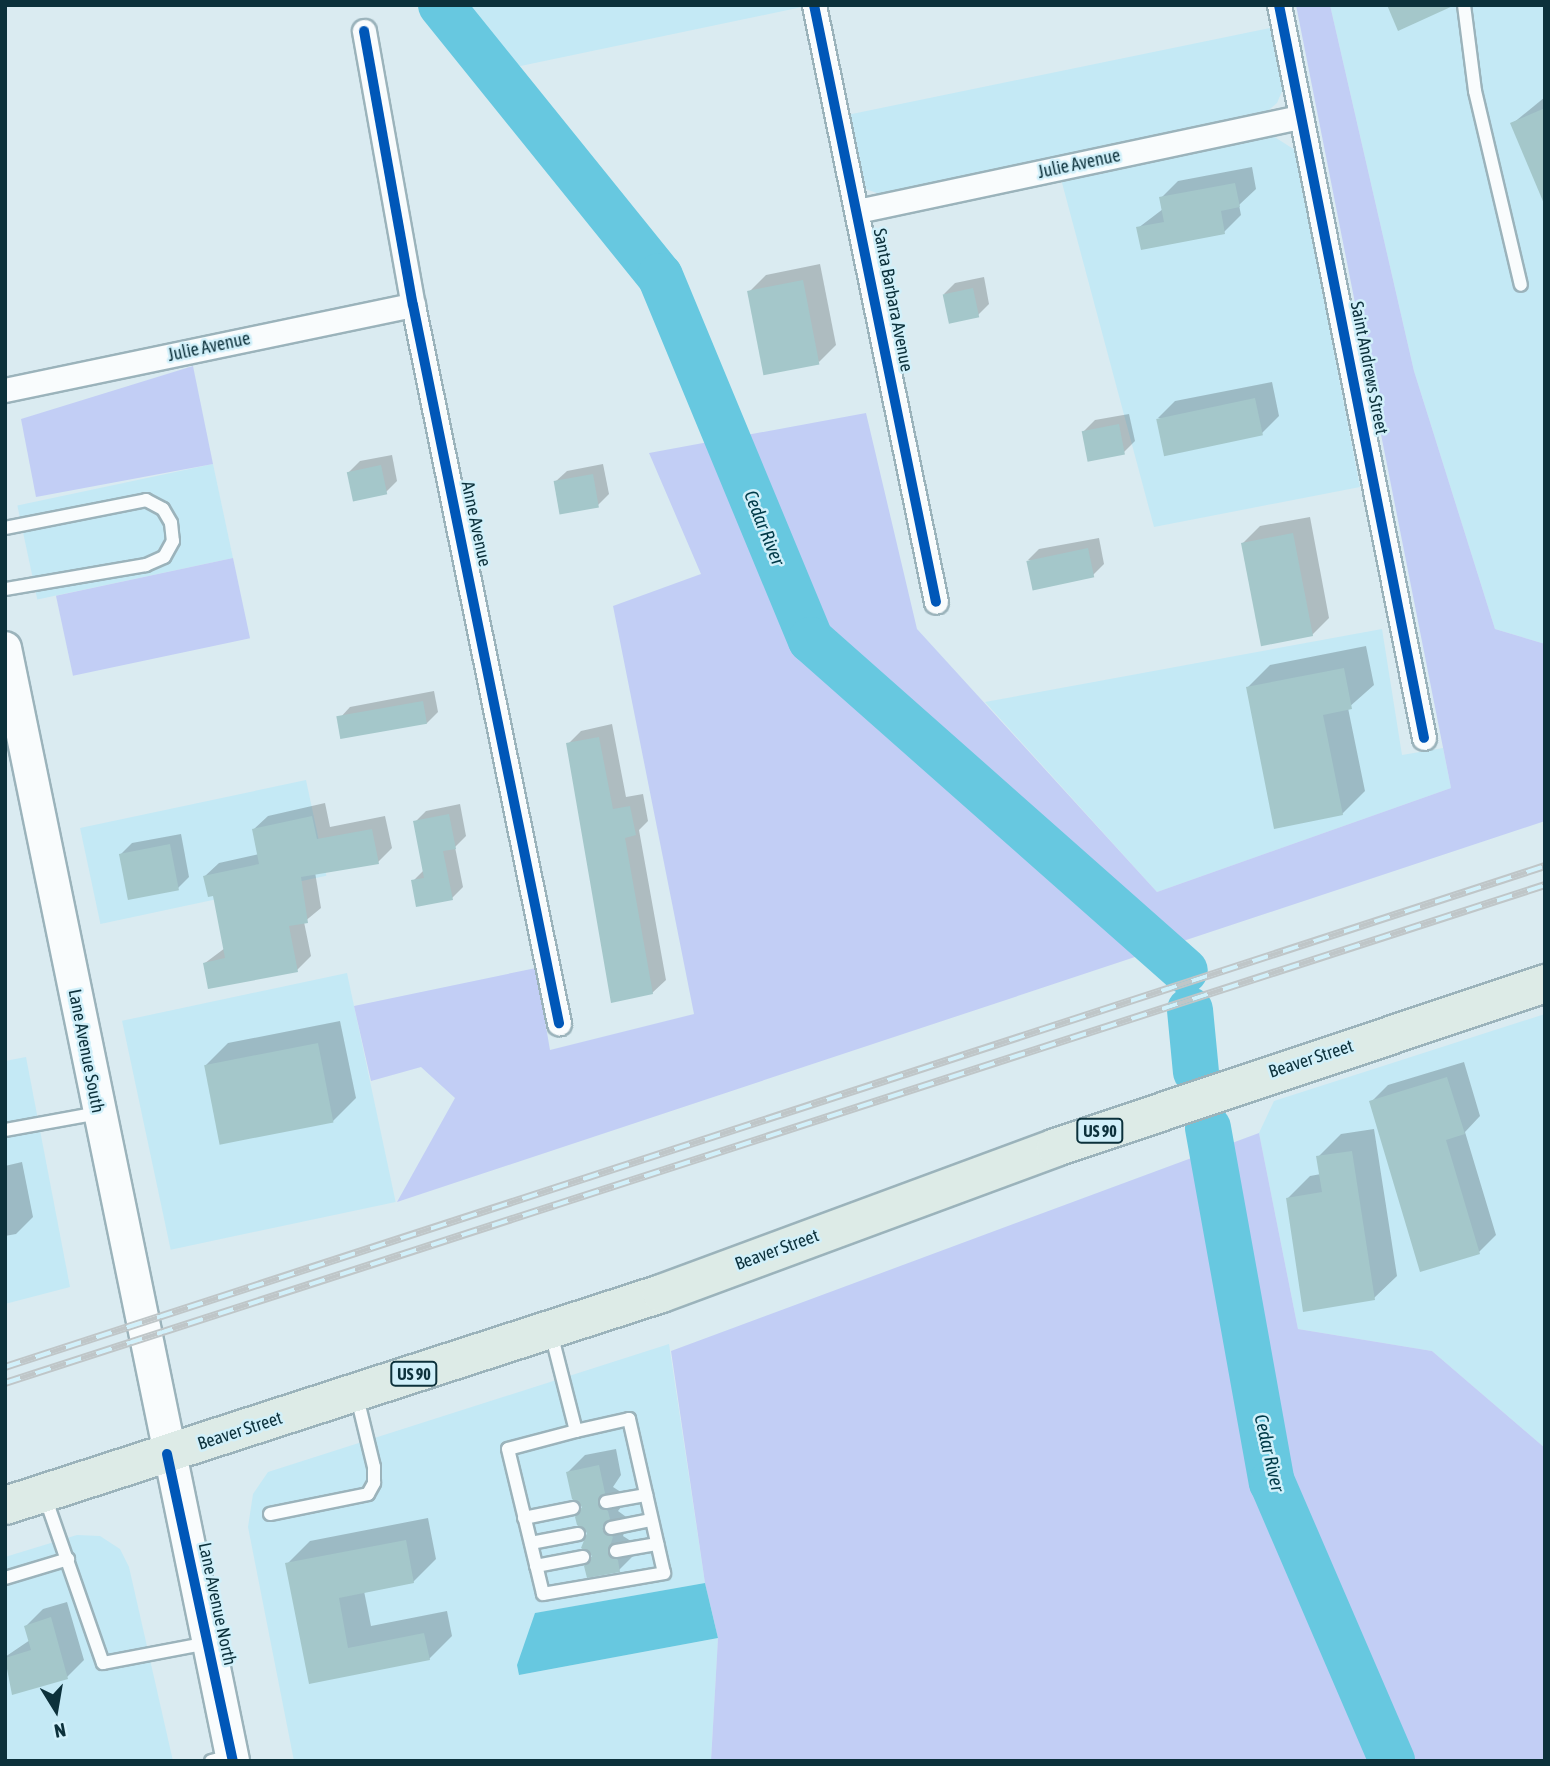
<!DOCTYPE html>
<style>
body{margin:0}
#map{position:relative;width:1550px;height:1766px;overflow:hidden;background:#daebf1;font-family:"Asap Condensed",sans-serif}
div>[style]{position:absolute}
[style*='--x']{left:calc(var(--x)*1px);top:calc(var(--y)*1px);width:calc(var(--w)*1px);rotate:calc(var(--a)*1deg)}
.built>*{inset:0;background:#c4e9f5;transform-origin:0 0}
.forest>*{inset:0;background:#c2cef5;transform-origin:0 0}
.water>*{inset:0;background:#67c8e0}
.shadow>*{inset:0;background:#0003}
.river>*{height:46px;margin:-23px;padding:0 23px;transform-origin:23px;border-radius:23px;background:#67c8e0}
.building>*{inset:0;background:#a4c7ca;transform-origin:0 0}
.roads{filter:drop-shadow(2px 0 #9bb3bb) drop-shadow(-2px 0 #9bb3bb) drop-shadow(0 2px #9bb3bb) drop-shadow(0 -2px #9bb3bb)}
.service>*{height:12px;margin:-6px;padding:0 6px;transform-origin:6px;border-radius:6px;background:#f9fcfd}
.minor>*{height:23px;margin:-11.5px;padding:0 11.5px;transform-origin:11.5px;border-radius:11.5px;background:#f9fcfd}
.secondary>*{height:32px;margin:-16px;padding:0 16px;transform-origin:16px;border-radius:16px;background:#f9fcfd}
.primary>*{height:37px;margin:-18.5px;padding:0 18.5px;transform-origin:18.5px;border-radius:18.5px;background:#ddebe7}
.rail>*{height:8px;margin-top:-4px;transform-origin:0;background:repeating-linear-gradient(90deg,#d1f0fa 0 16px,#bfc6c8 0 32px);box-sizing:border-box;border-block:2px solid #bfc6c8}
.cycleway>*{height:10px;margin:-5px;padding:0 5px;transform-origin:5px;border-radius:5px;background:#0057b8}
span{translate:-50% -50%;white-space:nowrap;text-align:center;line-height:1.15;-webkit-text-stroke:5px #d1f0fa;paint-order:stroke}
.shield-label span{padding:2px 5px;background:#d1f0fa;border:2px solid;border-radius:5px;-webkit-text-stroke-width:0}
.shield-label{font-size:16px;color:#0c313b;font-weight:700}
.street-label{font-size:18px;color:#0c313b}
.water-label{font-size:19px;color:#003a48;font-style:italic}
.frame{position:absolute;inset:0;border:7px solid #0c313b;pointer-events:none}
.north{position:absolute;left:21px;top:1675px;width:70px;height:70px;-webkit-text-stroke:5px #d1f0fa;paint-order:stroke;rotate:169deg;font-size:19px;font-weight:700;line-height:28px;text-align:center;color:#0c313b}
.north::after{content:'';display:block;margin:auto;width:24px;height:32px;background:#0c313b;clip-path:polygon(50% 0,100% 100%,50% 72%,0 100%)}
</style>
<div id="map">
<div class="built">
<i style="clip-path:polygon(462px 5px,802px 5px,802px 7px,511px 68px)"></i>
<i style="clip-path:polygon(1330px 5px,1545px 5px,1545px 644px,1495px 629px,1414px 371px)"></i>
<i style="clip-path:polygon(1270px 28px,1283px 89px,1277px 103px,1262px 116px,885px 196px,863px 188px,847px 115px)"></i>
<i style="clip-path:polygon(1273px 136px,1295px 150px,1360px 487px,1154px 527px,1061px 179px)"></i>
<i style="left:213px;top:464px;width:96px;height:200px;rotate:78deg"></i>
<i style="clip-path:polygon(1382px 629px,1402px 755px,1443px 748px,1451px 788px,1157px 892px,985px 702px)"></i>
<i style="left:306px;top:780px;width:98px;height:231px;rotate:78deg"></i>
<i style="left:347px;top:973px;width:234px;height:230px;rotate:78deg"></i>
<i style="clip-path:polygon(1545px 1014px,1545px 1448px,1432px 1351px,1298px 1329px,1259px 1133px,1274px 1101px)"></i>
<i style="clip-path:polygon(26px 1057px,70px 1287px,5px 1304px,5px 1061px)"></i>
<i style="clip-path:polygon(669px 1344px,705px 1583px,536px 1613px,519px 1675px,718px 1638px,711px 1761px,294px 1761px,248px 1527px,253px 1494px,268px 1472px)"></i>
<i style="clip-path:polygon(77px 1535px,100px 1536px,120px 1549px,129px 1567px,173px 1761px,5px 1761px,5px 1557px)"></i>
</div>
<div class="forest">
<i style="clip-path:polygon(1296px 5px,1330px 5px,1414px 371px,1495px 629px,1545px 644px,1545px 821px,397px 1202px,455px 1098px,421px 1067px,371px 1081px,354px 1006px,536px 968px,550px 1050px,694px 1014px,613px 606px,701px 574px,649px 453px,866px 413px,917px 629px,1157px 892px,1451px 788px)"></i>
<i style="clip-path:polygon(193px 366px,213px 464px,36px 497px,21px 419px)"></i>
<i style="left:233px;top:558px;width:82px;height:181px;rotate:78deg"></i>
<i style="clip-path:polygon(1259px 1133px,1298px 1329px,1432px 1351px,1545px 1448px,1545px 1761px,711px 1761px,718px 1638px,705px 1583px,671px 1351px)"></i>
</div>
<div class="water">
<i style="clip-path:polygon(705px 1583px,718px 1638px,519px 1675px,517px 1665px,535px 1613px)"></i>
</div>
<div class="shadow">
<i style="clip-path:polygon(1545px 97px,1545px 202px,1512px 124px)"></i>
<i style="clip-path:polygon(1252px 167px,1256px 189px,1239px 205px,1241px 215px,1224px 232px,1138px 228px,1163px 209px,1161px 198px,1178px 181px)"></i>
<i style="clip-path:polygon(820px 264px,836px 345px,819px 362px,749px 292px,766px 275px)"></i>
<i style="clip-path:polygon(984px 277px,989px 304px,978px 315px,944px 294px,955px 283px)"></i>
<i style="clip-path:polygon(1272px 382px,1279px 416px,1262px 433px,1158px 418px,1175px 401px)"></i>
<i style="clip-path:polygon(1129px 414px,1135px 441px,1124px 452px,1084px 431px,1095px 420px)"></i>
<i style="clip-path:polygon(392px 455px,397px 481px,386px 492px,349px 472px,360px 461px)"></i>
<i style="clip-path:polygon(603px 464px,609px 494px,598px 505px,555px 482px,567px 471px)"></i>
<i style="clip-path:polygon(1310px 517px,1329px 618px,1312px 635px,1243px 543px,1260px 526px)"></i>
<i style="clip-path:polygon(1099px 538px,1104px 564px,1093px 575px,1028px 560px,1039px 549px)"></i>
<i style="clip-path:polygon(1366px 646px,1374px 685px,1348px 708px,1365px 791px,1342px 814px,1247px 688px,1270px 665px)"></i>
<i style="clip-path:polygon(434px 691px,438px 712px,427px 723px,339px 719px,350px 707px)"></i>
<i style="clip-path:polygon(612px 724px,626px 797px,643px 794px,648px 821px,639px 830px,666px 980px,652px 993px,568px 744px,581px 731px)"></i>
<i style="clip-path:polygon(325px 803px,330px 827px,385px 816px,392px 848px,378px 862px,315px 872px,321px 908px,304px 922px,311px 956px,297px 970px,205px 963px,225px 948px,214px 893px,205px 876px,219px 863px,259px 854px,254px 829px,268px 816px)"></i>
<i style="clip-path:polygon(460px 804px,466px 836px,455px 847px,463px 887px,452px 898px,413px 881px,424px 870px,415px 822px,426px 811px)"></i>
<i style="clip-path:polygon(181px 834px,189px 877px,178px 888px,121px 854px,132px 843px)"></i>
<i style="clip-path:polygon(340px 1021px,356px 1098px,333px 1121px,206px 1065px,228px 1043px)"></i>
<i style="clip-path:polygon(1464px 1062px,1480px 1116px,1465px 1132px,1496px 1235px,1479px 1252px,1371px 1102px,1388px 1085px)"></i>
<i style="clip-path:polygon(1374px 1129px,1397px 1276px,1374px 1298px,1287px 1199px,1310px 1176px,1321px 1174px,1318px 1157px,1341px 1134px)"></i>
<i style="clip-path:polygon(22px 1162px,33px 1217px,16px 1234px,5px 1236px,5px 1166px)"></i>
<i style="clip-path:polygon(616px 1449px,621px 1475px,613px 1487px,624px 1494px,626px 1501px,618px 1511px,629px 1519px,623px 1536px,634px 1543px,636px 1553px,619px 1570px,594px 1556px,584px 1507px,568px 1472px,585px 1455px)"></i>
<i style="clip-path:polygon(428px 1518px,436px 1559px,413px 1582px,364px 1591px,371px 1626px,447px 1611px,452px 1636px,429px 1659px,310px 1682px,287px 1564px,310px 1541px)"></i>
<i style="clip-path:polygon(67px 1602px,84px 1660px,67px 1677px,13px 1693px,5px 1657px,30px 1640px,26px 1626px,43px 1609px)"></i>
</div>
<div class="river">
<i style="--x:441;--y:5;--w:348;--a:51.1"></i>
<i style="--x:660;--y:276;--w:394;--a:67.5"></i>
<i style="--x:811;--y:640;--w:499;--a:41.5"></i>
<i style="--x:1190;--y:1010;--w:62;--a:84.5"></i>
<i style="--x:1208;--y:1128;--w:360;--a:79.8"></i>
<i style="--x:1272;--y:1482;--w:304;--a:66.7"></i>
</div>
<div class="building">
<i style="clip-path:polygon(1387px 5px,1455px 5px,1398px 31px)"></i>
<i style="clip-path:polygon(1545px 108px,1545px 206px,1510px 123px)"></i>
<i style="clip-path:polygon(1235px 183px,1240px 207px,1221px 211px,1225px 234px,1141px 250px,1136px 227px,1164px 222px,1159px 197px)"></i>
<i style="left:803px;top:280px;width:86px;height:57px;rotate:79deg"></i>
<i style="left:973px;top:288px;width:30px;height:31px;rotate:78deg"></i>
<i style="left:1255px;top:398px;width:38px;height:101px;rotate:78deg"></i>
<i style="left:1119px;top:424px;width:31px;height:38px;rotate:79deg"></i>
<i style="left:381px;top:465px;width:30px;height:35px;rotate:78deg"></i>
<i style="left:593px;top:474px;width:34px;height:40px;rotate:80deg"></i>
<i style="left:1293px;top:533px;width:105px;height:53px;rotate:79deg"></i>
<i style="left:1088px;top:548px;width:30px;height:63px;rotate:78deg"></i>
<i style="clip-path:polygon(1344px 668px,1352px 709px,1323px 715px,1343px 815px,1274px 829px,1246px 687px)"></i>
<i style="left:423px;top:701px;width:23px;height:88px;rotate:80deg"></i>
<i style="clip-path:polygon(599px 737px,613px 809px,630px 806px,636px 835px,625px 838px,653px 994px,611px 1003px,566px 743px)"></i>
<i style="clip-path:polygon(449px 814px,456px 849px,443px 851px,453px 900px,416px 907px,411px 880px,424px 878px,413px 821px)"></i>
<i style="clip-path:polygon(312px 816px,317px 839px,372px 829px,379px 864px,301px 877px,308px 923px,289px 926px,298px 972px,208px 989px,203px 963px,225px 958px,213px 896px,208px 897px,203px 876px,259px 864px,252px 829px)"></i>
<i style="left:170px;top:844px;width:47px;height:52px;rotate:79deg"></i>
<i style="left:318px;top:1043px;width:81px;height:116px;rotate:79deg"></i>
<i style="clip-path:polygon(1447px 1077px,1465px 1134px,1446px 1140px,1480px 1254px,1420px 1272px,1369px 1101px)"></i>
<i style="clip-path:polygon(1352px 1151px,1375px 1300px,1303px 1312px,1286px 1198px,1322px 1192px,1316px 1156px)"></i>
<i style="clip-path:polygon(599px 1465px,605px 1493px,598px 1504px,608px 1511px,610px 1519px,602px 1529px,613px 1537px,608px 1553px,618px 1560px,620px 1572px,587px 1578px,584px 1566px,592px 1556px,581px 1548px,587px 1533px,577px 1525px,575px 1517px,582px 1507px,572px 1499px,566px 1472px)"></i>
<i style="clip-path:polygon(406px 1540px,414px 1583px,339px 1598px,348px 1648px,424px 1633px,430px 1660px,309px 1684px,285px 1563px)"></i>
<i style="clip-path:polygon(51px 1617px,68px 1679px,12px 1695px,5px 1658px,31px 1650px,24px 1626px)"></i>
</div>
<div class="roads">
<div class="service">
<i style="--x:1464;--y:5;--w:87;--a:82.7"></i>
<i style="--x:1475;--y:91;--w:199;--a:76.7"></i>
<i style="--x:5;--y:528;--w:144;--a:-11.2"></i>
<i style="--x:146;--y:500;--w:19;--a:28"></i>
<i style="--x:163;--y:509;--w:16;--a:60"></i>
<i style="--x:171;--y:523;--w:18;--a:84"></i>
<i style="--x:173;--y:541;--w:18;--a:119"></i>
<i style="--x:164;--y:557;--w:20;--a:156"></i>
<i style="--x:146;--y:565;--w:143;--a:170.3"></i>
<i style="--x:5;--y:1130;--w:96;--a:-10.3"></i>
<i style="--x:551;--y:1333;--w:101;--a:75.7"></i>
<i style="--x:576;--y:1431;--w:70;--a:165.2"></i>
<i style="--x:508;--y:1449;--w:149;--a:76.4"></i>
<i style="--x:543;--y:1594;--w:123;--a:-9.8"></i>
<i style="--x:664;--y:1573;--w:158;--a:-102.8"></i>
<i style="--x:629;--y:1419;--w:54;--a:167.2"></i>
<i style="--x:44;--y:1494;--w:179;--a:70.8"></i>
<i style="--x:103;--y:1663;--w:107;--a:-10.8"></i>
<i style="--x:606;--y:1502;--w:41;--a:-9.9"></i>
<i style="--x:270;--y:1514;--w:100;--a:-11.5"></i>
<i style="--x:368;--y:1494;--w:13;--a:-61"></i>
<i style="--x:374;--y:1483;--w:16;--a:-90"></i>
<i style="--x:374;--y:1467;--w:76;--a:-103.7"></i>
<i style="--x:524;--y:1518;--w:50;--a:-11.5"></i>
<i style="--x:611;--y:1528;--w:41;--a:-11.3"></i>
<i style="--x:531;--y:1543;--w:48;--a:-10.8"></i>
<i style="--x:616;--y:1551;--w:42;--a:-9.7"></i>
<i style="--x:536;--y:1566;--w:48;--a:-10.8"></i>
<i style="--x:5;--y:1578;--w:66;--a:-16.8"></i>
<i style="--x:211;--y:1761;--w:21;--a:-14"></i>
</div>
<div class="minor">
<i style="--x:814;--y:5;--w:609;--a:78.45"></i>
<i style="--x:1279;--y:5;--w:747;--a:78.81"></i>
<i style="--x:364;--y:31;--w:278;--a:79.9"></i>
<i style="--x:413;--y:305;--w:733;--a:78.51"></i>
<i style="--x:857;--y:211;--w:454;--a:-12"></i>
<i style="--x:5;--y:390;--w:417;--a:-11.8"></i>
</div>
<div class="secondary">
<i style="--x:5;--y:648;--w:1136;--a:78.42"></i>
</div>
<div class="primary">
<i style="--x:5;--y:1505;--w:689;--a:-17.91"></i>
<i style="--x:661;--y:1293;--w:420;--a:-20.3"></i>
<i style="--x:1055;--y:1147;--w:517;--a:-18.51"></i>
</div>
</div>
<div class="rail">
<i style="--x:5;--y:1367;--w:1619;--a:-18.02"></i>
<i style="--x:5;--y:1383;--w:1619;--a:-17.92"></i>
</div>
<div class="cycleway">
<i style="--x:814;--y:5;--w:609;--a:78.45"></i>
<i style="--x:1279;--y:5;--w:747;--a:78.81"></i>
<i style="--x:364;--y:31;--w:278;--a:79.9"></i>
<i style="--x:413;--y:305;--w:733;--a:78.51"></i>
<i style="--x:167;--y:1454;--w:314;--a:77.9"></i>
</div>
<div class="shield-label">
<span style="left:1100px;top:1131px">US 90</span>
<span style="left:414px;top:1374px">US 90</span>
</div>
<div class="street-label">
<span style="left:1079px;top:164px;rotate:-12deg">Julie Avenue</span>
<span style="left:893px;top:300px;rotate:79deg">Santa Barbara Avenue</span>
<span style="left:209px;top:347px;rotate:-12deg">Julie Avenue</span>
<span style="left:1369px;top:368px;rotate:79deg">Saint Andrews Street</span>
<span style="left:476px;top:524px;rotate:78deg">Anne Avenue</span>
<span style="left:86px;top:1051px;rotate:79deg">Lane Avenue South</span>
<span style="left:1311px;top:1059px;rotate:-18deg">Beaver Street</span>
<span style="left:777px;top:1250px;rotate:-20deg">Beaver Street</span>
<span style="left:240px;top:1431px;rotate:-18deg">Beaver Street</span>
<span style="left:217px;top:1604px;rotate:78deg">Lane Avenue North</span>
</div>
<div class="water-label">
<span style="left:764px;top:528px;rotate:68deg">Cedar River</span>
<span style="left:1269px;top:1453px;rotate:77deg">Cedar River</span>
</div>
<div class="frame"></div>
<div class="north">N</div>
</div>
